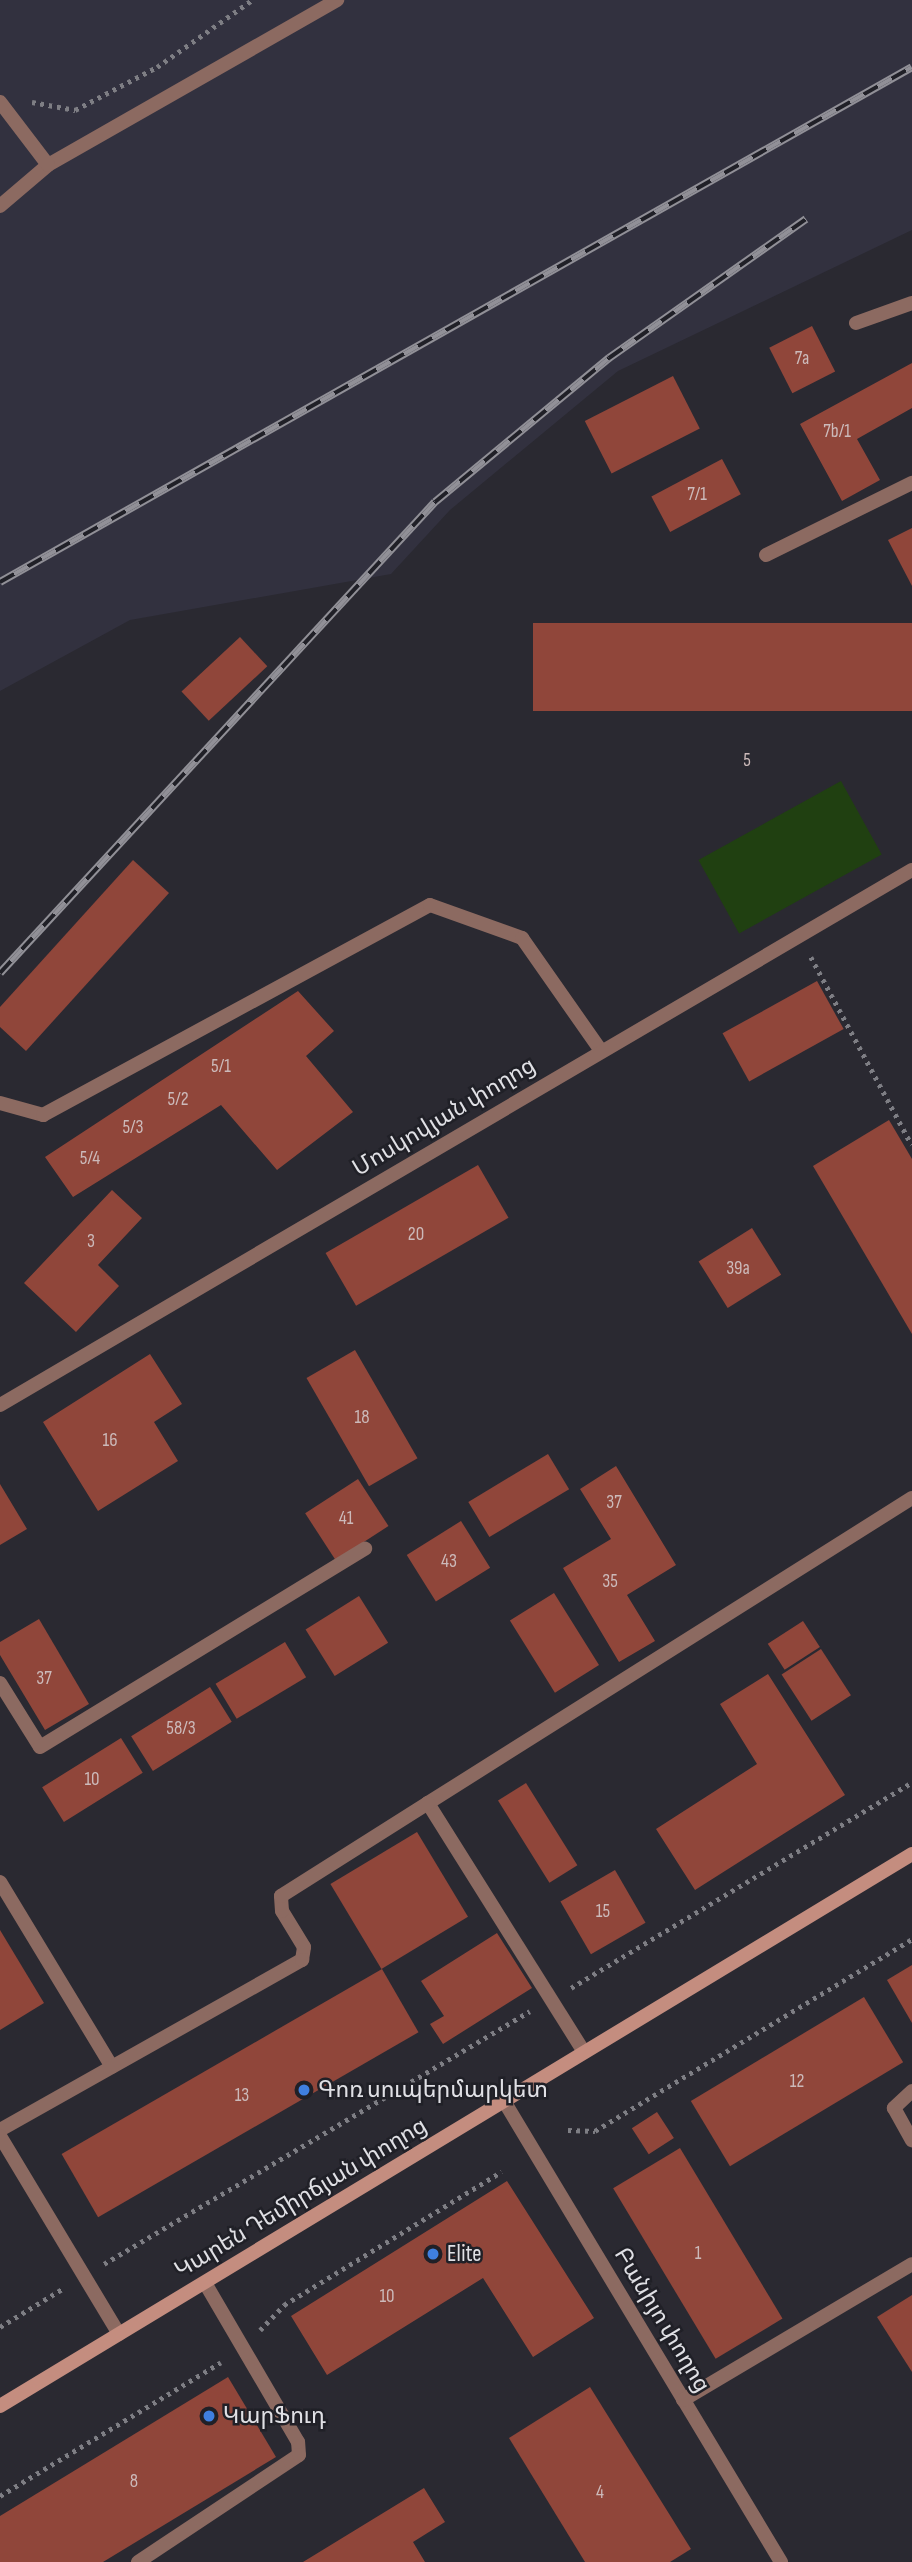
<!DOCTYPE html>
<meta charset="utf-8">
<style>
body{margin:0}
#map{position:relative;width:912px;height:2562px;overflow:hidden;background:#2a2931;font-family:"Sofia Sans Condensed","Noto Sans Armenian",sans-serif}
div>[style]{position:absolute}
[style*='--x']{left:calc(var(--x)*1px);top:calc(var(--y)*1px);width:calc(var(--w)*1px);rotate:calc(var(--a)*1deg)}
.built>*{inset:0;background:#32313f}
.green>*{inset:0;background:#204011;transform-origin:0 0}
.building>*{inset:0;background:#90463a;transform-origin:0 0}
.path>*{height:4.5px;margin-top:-2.25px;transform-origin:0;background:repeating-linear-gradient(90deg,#7e7e84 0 3.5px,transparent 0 8.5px)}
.lane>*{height:14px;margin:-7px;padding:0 7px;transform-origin:7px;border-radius:7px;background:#8c6a61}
.street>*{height:14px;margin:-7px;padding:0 7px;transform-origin:7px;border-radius:7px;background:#8c6a61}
.secondary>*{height:14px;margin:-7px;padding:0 7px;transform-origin:7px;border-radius:7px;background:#c48d7f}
.rail>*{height:8px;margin-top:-4px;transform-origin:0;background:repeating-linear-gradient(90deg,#202027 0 16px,#919097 0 32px);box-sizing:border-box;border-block:2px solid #919097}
.dots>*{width:19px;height:19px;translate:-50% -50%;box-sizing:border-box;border:4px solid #202027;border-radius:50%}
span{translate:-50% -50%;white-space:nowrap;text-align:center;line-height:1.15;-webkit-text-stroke:5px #202027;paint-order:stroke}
.number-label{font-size:19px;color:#ccbaba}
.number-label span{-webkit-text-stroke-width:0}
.street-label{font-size:23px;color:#e0e0e5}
.poi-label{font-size:23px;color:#e0e0e5}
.left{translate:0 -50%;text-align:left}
</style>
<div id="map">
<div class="built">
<i style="clip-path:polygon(0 0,912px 0,912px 230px,618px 371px,450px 510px,391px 574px,130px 620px,0 691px)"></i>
</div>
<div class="green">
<i style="left:841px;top:781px;width:84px;height:163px;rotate:61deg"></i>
</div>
<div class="building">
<i style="left:812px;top:326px;width:51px;height:48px;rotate:63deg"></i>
<i style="clip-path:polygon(912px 363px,912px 408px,857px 439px,880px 480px,842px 501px,800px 424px)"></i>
<i style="left:673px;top:376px;width:59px;height:99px;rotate:63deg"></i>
<i style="left:722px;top:459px;width:40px;height:80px;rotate:62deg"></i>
<i style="clip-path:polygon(912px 528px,912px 586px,888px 540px)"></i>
<i style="left:912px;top:623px;width:88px;height:379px;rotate:90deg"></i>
<i style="left:240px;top:637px;width:40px;height:80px;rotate:47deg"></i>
<i style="clip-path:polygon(133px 860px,169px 893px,26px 1051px,0 1027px,0 1007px)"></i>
<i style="left:817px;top:981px;width:55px;height:108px;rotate:61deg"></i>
<i style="clip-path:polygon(298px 991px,334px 1031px,306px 1056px,353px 1112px,277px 1170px,221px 1105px,73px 1197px,45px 1157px)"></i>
<i style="clip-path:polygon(889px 1120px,912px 1159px,912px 1334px,813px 1166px)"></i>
<i style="left:478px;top:1165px;width:61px;height:176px;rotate:60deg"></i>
<i style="clip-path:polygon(112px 1190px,142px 1218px,98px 1265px,119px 1286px,76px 1332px,24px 1283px)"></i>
<i style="left:752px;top:1228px;width:55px;height:63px;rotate:58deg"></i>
<i style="left:355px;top:1350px;width:125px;height:56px;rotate:60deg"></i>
<i style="clip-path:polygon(150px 1354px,182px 1404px,154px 1422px,178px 1461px,98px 1511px,43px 1422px)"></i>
<i style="left:548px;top:1454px;width:41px;height:93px;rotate:59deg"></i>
<i style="clip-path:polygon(616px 1466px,676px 1565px,627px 1595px,655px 1641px,619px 1662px,563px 1568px,611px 1539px,580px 1489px)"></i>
<i style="left:358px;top:1479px;width:56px;height:63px;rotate:57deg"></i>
<i style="clip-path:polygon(0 1484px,27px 1529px,0 1545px)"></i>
<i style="left:461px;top:1521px;width:55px;height:64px;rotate:58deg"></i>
<i style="left:554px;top:1593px;width:85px;height:52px;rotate:58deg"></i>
<i style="left:359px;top:1596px;width:55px;height:63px;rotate:58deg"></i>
<i style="clip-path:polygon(39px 1619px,89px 1704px,45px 1730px,0 1655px,0 1642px)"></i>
<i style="left:803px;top:1621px;width:31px;height:42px;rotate:57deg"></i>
<i style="left:285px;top:1642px;width:41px;height:81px;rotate:59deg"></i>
<i style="left:821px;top:1649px;width:55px;height:47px;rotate:57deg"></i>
<i style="clip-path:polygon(768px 1674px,845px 1795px,695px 1890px,656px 1829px,757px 1764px,720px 1704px)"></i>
<i style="left:210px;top:1687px;width:41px;height:93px;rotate:58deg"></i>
<i style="left:121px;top:1738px;width:41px;height:93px;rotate:58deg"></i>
<i style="left:526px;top:1783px;width:97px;height:33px;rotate:58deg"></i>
<i style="left:417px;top:1832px;width:99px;height:101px;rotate:59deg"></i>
<i style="left:615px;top:1870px;width:61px;height:63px;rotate:60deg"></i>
<i style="clip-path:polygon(0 1930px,44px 2003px,0 2030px)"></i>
<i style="clip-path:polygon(497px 1933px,532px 1988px,443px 2044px,430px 2024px,444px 2016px,421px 1981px)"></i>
<i style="clip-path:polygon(912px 1965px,912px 2023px,887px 1980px)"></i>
<i style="left:382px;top:1969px;width:73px;height:370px;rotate:60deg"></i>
<i style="left:864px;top:1997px;width:76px;height:202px;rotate:59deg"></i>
<i style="left:657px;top:2112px;width:31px;height:30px;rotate:57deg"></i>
<i style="left:680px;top:2148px;width:199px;height:78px;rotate:59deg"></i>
<i style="clip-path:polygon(507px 2181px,594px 2318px,533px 2357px,483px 2278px,327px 2375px,291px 2316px)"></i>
<i style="clip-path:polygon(912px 2295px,912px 2372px,877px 2317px)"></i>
<i style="clip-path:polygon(228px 2377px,276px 2457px,103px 2562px,0 2562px,0 2516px)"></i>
<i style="clip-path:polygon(590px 2387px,691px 2549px,670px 2562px,585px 2562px,509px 2438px)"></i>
<i style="clip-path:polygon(424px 2488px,445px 2522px,413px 2542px,425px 2562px,303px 2562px)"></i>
</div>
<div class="path">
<i style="--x:32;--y:102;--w:44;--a:10.5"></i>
<i style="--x:75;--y:110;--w:93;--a:-27.7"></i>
<i style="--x:157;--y:67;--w:116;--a:-35.2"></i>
<i style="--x:811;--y:957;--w:213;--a:61.8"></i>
<i style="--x:571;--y:1988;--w:398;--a:-31.1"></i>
<i style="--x:568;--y:2130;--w:27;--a:2"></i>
<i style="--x:595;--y:2131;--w:371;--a:-31.2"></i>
<i style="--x:104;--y:2264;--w:495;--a:-30.7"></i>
<i style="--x:0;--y:2327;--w:75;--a:-31.4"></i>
<i style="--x:260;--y:2330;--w:35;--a:-46"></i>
<i style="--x:284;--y:2305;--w:255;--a:-31.5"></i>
<i style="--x:0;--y:2496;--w:258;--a:-31.2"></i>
</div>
<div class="lane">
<i style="--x:0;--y:206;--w:63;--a:-40.5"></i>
<i style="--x:48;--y:165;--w:333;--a:-29.7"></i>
<i style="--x:856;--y:323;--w:59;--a:-19.7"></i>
<i style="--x:766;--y:555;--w:163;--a:-26.3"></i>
<i style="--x:0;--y:1882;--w:216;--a:58.8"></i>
<i style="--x:912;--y:2091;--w:25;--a:137"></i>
<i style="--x:894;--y:2108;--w:37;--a:61"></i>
</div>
<div class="street">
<i style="--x:0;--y:102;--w:79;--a:52.7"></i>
<i style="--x:0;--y:1103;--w:45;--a:15.6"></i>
<i style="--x:43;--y:1115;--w:440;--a:-28.5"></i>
<i style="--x:430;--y:905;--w:98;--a:19.7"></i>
<i style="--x:522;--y:938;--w:138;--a:55"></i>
<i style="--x:0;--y:1405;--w:1057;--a:-30.4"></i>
<i style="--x:0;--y:1683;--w:75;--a:58"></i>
<i style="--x:40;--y:1747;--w:381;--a:-31.4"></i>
<i style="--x:584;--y:2052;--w:294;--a:-122.1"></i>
<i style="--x:428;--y:1803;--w:572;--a:-32.22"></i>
<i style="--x:504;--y:2101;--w:538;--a:59"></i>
<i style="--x:0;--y:2130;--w:347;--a:-29.4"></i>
<i style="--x:302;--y:1960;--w:13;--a:-81"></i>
<i style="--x:304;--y:1947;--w:42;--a:-121.4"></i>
<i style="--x:282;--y:1911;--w:15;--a:-94"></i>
<i style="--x:281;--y:1896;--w:174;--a:-32.3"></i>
<i style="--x:0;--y:2136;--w:231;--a:59"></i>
<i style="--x:683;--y:2400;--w:266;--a:-30.7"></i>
<i style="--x:138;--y:2562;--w:193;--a:-33.6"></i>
<i style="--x:299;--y:2455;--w:13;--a:-94"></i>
<i style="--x:298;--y:2442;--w:184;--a:-120.3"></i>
</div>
<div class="secondary">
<i style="--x:0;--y:2406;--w:1066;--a:-31.18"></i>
</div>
<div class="rail">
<i style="--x:0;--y:582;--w:1047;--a:-29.45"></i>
<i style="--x:0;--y:973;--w:641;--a:-47.28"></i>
<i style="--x:435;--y:502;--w:226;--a:-39.6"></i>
<i style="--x:609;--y:358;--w:241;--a:-35.2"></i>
</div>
<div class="dots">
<i style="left:304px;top:2090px;background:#3f7fe0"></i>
<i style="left:433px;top:2254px;background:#3f7fe0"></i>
<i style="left:209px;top:2416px;background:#3f7fe0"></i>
</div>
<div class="number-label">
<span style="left:802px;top:359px">7a</span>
<span style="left:837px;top:432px">7b/1</span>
<span style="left:697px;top:495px">7/1</span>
<span style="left:747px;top:761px">5</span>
<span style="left:221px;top:1067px">5/1</span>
<span style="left:178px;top:1100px">5/2</span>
<span style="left:133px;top:1128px">5/3</span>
<span style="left:90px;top:1159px">5/4</span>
<span style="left:416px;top:1235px">20</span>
<span style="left:91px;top:1242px">3</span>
<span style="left:738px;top:1269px">39a</span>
<span style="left:362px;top:1418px">18</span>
<span style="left:110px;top:1441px">16</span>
<span style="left:614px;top:1503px">37</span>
<span style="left:346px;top:1519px">41</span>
<span style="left:449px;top:1562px">43</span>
<span style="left:610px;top:1582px">35</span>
<span style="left:44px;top:1679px">37</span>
<span style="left:181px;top:1729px">58/3</span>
<span style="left:92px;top:1780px">10</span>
<span style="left:603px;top:1912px">15</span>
<span style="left:797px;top:2082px">12</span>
<span style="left:242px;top:2096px">13</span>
<span style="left:698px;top:2254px">1</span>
<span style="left:387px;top:2297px">10</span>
<span style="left:134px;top:2482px">8</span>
<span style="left:600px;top:2493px">4</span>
</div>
<div class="street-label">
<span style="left:444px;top:1117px;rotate:-31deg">Մոսկովյան փողոց</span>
<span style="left:301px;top:2198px;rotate:-31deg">Կարեն Դեմիրճյան փողոց</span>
<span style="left:662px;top:2320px;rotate:59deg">Բանիյո փողոց</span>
</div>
<div class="poi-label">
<span class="left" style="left:318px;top:2090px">Գոռ սուպերմարկետ</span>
<span class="left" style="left:447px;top:2254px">Elite</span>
<span class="left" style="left:223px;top:2416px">ԿարՖուդ</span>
</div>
</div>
